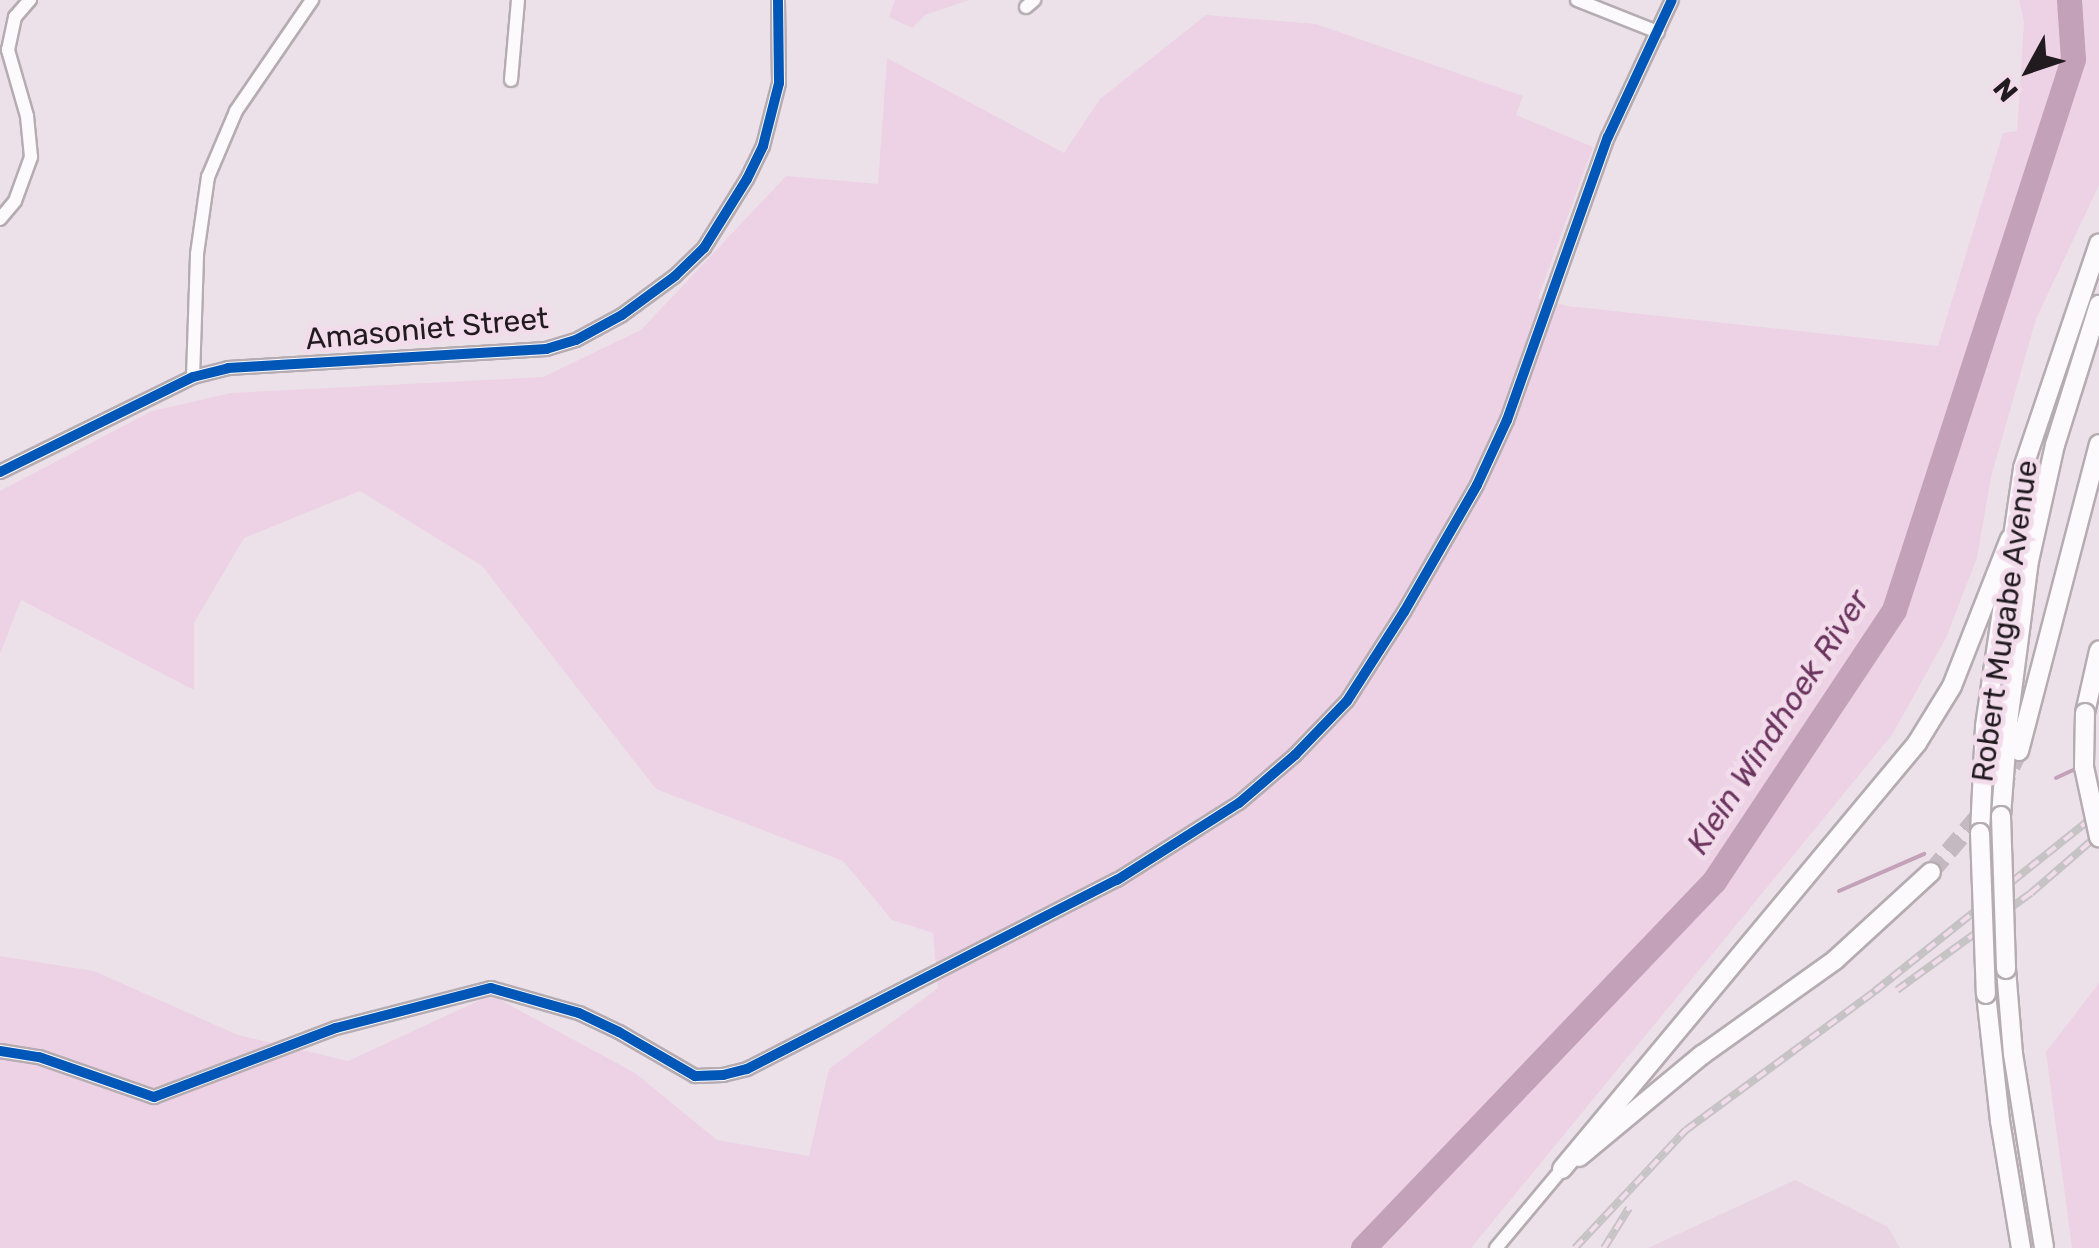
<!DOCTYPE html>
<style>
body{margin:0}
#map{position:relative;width:2099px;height:1248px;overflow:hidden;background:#ede1e9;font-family:Rubik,sans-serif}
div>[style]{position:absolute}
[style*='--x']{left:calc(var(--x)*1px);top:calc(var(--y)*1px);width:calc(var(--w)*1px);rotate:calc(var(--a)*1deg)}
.built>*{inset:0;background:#e8d4e2}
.green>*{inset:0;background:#ecd2e4}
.stream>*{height:4px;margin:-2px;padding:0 2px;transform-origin:2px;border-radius:2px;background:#c2a1b9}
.river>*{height:25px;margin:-12.5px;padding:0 12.5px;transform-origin:12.5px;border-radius:12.5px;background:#c2a1b9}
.major-tunnel>*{height:18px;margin-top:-9px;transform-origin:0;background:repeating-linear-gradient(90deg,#c4b9c1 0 18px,transparent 0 27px)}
.roads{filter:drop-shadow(2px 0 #b5acb2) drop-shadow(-2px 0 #b5acb2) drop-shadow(0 2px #b5acb2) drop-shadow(0 -2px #b5acb2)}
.minor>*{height:12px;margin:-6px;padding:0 6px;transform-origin:6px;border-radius:6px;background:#fcfafc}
.major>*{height:18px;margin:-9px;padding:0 9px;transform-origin:9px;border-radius:9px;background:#fcfafc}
.rail>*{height:8px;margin-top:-4px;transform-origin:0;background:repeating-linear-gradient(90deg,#f2dceb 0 11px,#c6c3c5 0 22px);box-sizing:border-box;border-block:2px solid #c6c3c5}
.bridges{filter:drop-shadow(2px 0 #b5acb2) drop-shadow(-2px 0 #b5acb2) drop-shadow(0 2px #b5acb2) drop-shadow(0 -2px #b5acb2)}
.major-bridge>*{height:18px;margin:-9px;padding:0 9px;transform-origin:9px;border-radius:9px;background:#fcfafc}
.cycleway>*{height:10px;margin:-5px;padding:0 5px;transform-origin:5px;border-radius:5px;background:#0057b8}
span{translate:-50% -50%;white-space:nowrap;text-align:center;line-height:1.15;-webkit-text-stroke:10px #f2dceb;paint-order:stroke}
.street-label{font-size:30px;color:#211a1f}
.water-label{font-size:32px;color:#6b345e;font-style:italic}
.north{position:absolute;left:1979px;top:20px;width:100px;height:100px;-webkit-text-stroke:8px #f2dceb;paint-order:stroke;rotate:230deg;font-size:28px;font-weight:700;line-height:40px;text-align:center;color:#211a1f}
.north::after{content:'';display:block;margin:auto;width:35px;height:45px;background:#211a1f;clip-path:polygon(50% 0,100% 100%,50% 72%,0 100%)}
</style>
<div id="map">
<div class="built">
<i style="clip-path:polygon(1795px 1180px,1888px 1227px,1900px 1248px,1648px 1248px)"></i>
</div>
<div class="green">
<i style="clip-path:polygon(895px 0,969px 0,925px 15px,912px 28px,889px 17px)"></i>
<i style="clip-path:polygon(2019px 0,2099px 0,2099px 185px,2036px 319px,1991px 477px,1977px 558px,1946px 638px,1892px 735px,1471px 1248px,0 1248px,0 956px,94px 971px,238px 1035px,348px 1061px,491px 995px,635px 1073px,717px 1140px,809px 1156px,829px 1069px,938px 988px,933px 933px,892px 920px,843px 861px,656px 789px,482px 566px,360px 491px,244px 538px,194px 623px,194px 690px,21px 600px,0 654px,0 491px,152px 411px,231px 393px,543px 377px,641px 330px,786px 176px,878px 184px,887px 58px,1064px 153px,1100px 99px,1206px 15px,1316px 24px,1523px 96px,1516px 115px,1593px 147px,1538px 298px,1567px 306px,1938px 346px,2003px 133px,2017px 131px,2024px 23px)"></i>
<i style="clip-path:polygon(2099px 983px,2099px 1248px,2072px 1248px,2046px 1052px)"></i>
</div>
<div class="stream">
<i style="--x:2056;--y:778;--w:23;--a:-25"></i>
<i style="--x:1839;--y:891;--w:93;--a:-23.5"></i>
</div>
<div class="river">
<i style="--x:1363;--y:1248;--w:508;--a:-46.28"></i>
<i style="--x:1714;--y:881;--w:325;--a:-56.4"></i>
<i style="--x:1894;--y:610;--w:579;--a:-72"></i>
<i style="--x:2073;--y:59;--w:59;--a:-93.9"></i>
</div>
<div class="major-tunnel">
<i style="--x:1931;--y:872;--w:106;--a:-49.6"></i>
<i style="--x:2000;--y:791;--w:44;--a:-64.6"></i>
</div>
<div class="roads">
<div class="minor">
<i style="--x:1577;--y:0;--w:87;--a:21.6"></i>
<i style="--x:1026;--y:7;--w:11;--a:-41"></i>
<i style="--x:511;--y:80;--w:80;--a:-85"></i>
<i style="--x:0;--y:219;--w:23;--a:-50"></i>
<i style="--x:15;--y:201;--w:47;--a:-70"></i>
<i style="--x:31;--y:157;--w:41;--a:-95.6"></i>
<i style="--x:27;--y:116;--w:69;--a:-106.1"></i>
<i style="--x:8;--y:50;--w:34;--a:-78"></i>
<i style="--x:15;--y:17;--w:23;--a:-49"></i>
<i style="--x:193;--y:377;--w:123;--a:-88.1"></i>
<i style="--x:197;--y:254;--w:78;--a:-81.9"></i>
<i style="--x:208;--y:177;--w:72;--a:-67"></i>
<i style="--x:236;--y:111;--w:135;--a:-55.6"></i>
<i style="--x:0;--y:472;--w:215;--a:-26.2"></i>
<i style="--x:193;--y:377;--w:36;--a:-14"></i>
<i style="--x:228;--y:368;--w:319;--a:-3.4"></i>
<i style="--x:546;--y:349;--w:31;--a:-17"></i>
<i style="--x:576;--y:340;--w:52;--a:-28.5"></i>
<i style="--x:622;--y:315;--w:66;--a:-36.3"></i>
<i style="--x:675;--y:276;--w:40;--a:-44"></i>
<i style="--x:704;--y:248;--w:81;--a:-58.1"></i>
<i style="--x:747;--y:179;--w:37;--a:-64"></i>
<i style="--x:763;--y:146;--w:65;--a:-75.7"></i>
<i style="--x:779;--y:83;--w:83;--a:-90.7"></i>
<i style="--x:0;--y:1051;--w:39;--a:9"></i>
<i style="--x:39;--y:1057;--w:122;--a:19.2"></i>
<i style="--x:154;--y:1097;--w:195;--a:-20.8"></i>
<i style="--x:336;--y:1028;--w:160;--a:-14.5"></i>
<i style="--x:491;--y:988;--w:91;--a:15.9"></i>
<i style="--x:579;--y:1013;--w:44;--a:25.4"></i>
<i style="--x:619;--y:1032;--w:88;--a:30.1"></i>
<i style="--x:695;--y:1076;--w:28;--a:-2"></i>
<i style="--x:723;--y:1075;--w:25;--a:-14"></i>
<i style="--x:747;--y:1069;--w:415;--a:-27.1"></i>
<i style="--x:1117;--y:880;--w:144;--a:-32.3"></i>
<i style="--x:1239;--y:803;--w:74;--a:-40.6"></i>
<i style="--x:1295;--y:755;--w:75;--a:-46.1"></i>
<i style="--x:1347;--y:701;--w:106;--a:-57.4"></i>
<i style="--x:1404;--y:612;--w:146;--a:-60.1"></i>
<i style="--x:1477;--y:485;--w:72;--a:-65.2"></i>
<i style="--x:1507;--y:420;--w:300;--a:-70.4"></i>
<i style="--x:1608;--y:137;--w:151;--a:-65"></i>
<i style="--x:1496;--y:1248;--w:103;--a:-50.1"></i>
</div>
<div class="major">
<i style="--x:2085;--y:713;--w:64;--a:-77.3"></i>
<i style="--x:2019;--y:751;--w:317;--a:-75.4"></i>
<i style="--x:2001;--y:816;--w:94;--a:-85.7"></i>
<i style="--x:2008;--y:722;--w:162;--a:-82.6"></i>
<i style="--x:2029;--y:561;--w:119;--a:-77.4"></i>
<i style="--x:2055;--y:445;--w:147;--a:-72.6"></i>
<i style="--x:1980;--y:833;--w:107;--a:-87.3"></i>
<i style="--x:1985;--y:726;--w:261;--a:-81.6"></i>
<i style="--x:2023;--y:468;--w:237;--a:-71.3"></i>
<i style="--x:2006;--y:969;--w:85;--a:85.3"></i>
<i style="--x:2013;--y:1054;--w:196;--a:80.9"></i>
<i style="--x:1986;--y:994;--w:128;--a:83.7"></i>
<i style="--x:2000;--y:1121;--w:129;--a:80.6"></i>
<i style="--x:1579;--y:1157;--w:160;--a:-39.7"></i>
<i style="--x:1702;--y:1055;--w:163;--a:-35.5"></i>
<i style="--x:1835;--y:960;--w:130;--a:-42.5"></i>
<i style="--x:1562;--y:1169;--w:555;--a:-50.19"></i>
<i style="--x:1917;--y:743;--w:67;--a:-58.4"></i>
<i style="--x:1952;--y:686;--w:158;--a:-68.5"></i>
</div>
</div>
<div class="rail">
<i style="--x:1897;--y:990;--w:165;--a:-35.9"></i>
<i style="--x:2031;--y:893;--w:90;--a:-40.9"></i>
<i style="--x:1575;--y:1248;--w:162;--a:-46.8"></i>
<i style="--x:1686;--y:1130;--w:235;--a:-36.3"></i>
<i style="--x:1875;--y:991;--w:287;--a:-38.6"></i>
<i style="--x:1604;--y:1248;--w:47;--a:-58"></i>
</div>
<div class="bridges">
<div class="major-bridge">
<i style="--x:2085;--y:713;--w:54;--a:91.1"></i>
<i style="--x:2084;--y:767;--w:72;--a:77.9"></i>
<i style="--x:2001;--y:816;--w:153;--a:88.1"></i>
<i style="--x:1980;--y:833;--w:161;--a:87.9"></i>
</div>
</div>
<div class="cycleway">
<i style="--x:0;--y:472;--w:215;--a:-26.2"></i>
<i style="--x:193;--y:377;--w:36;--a:-14"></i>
<i style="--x:228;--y:368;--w:319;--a:-3.4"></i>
<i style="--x:546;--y:349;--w:31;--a:-17"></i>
<i style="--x:576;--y:340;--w:52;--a:-28.5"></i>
<i style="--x:622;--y:315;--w:66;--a:-36.3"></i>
<i style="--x:675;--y:276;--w:40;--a:-44"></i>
<i style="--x:704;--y:248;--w:81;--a:-58.1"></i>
<i style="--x:747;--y:179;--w:37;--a:-64"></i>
<i style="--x:763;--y:146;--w:65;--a:-75.7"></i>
<i style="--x:779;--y:83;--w:83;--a:-90.7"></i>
<i style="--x:0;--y:1051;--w:39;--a:9"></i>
<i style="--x:39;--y:1057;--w:122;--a:19.2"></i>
<i style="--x:154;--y:1097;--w:195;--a:-20.8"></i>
<i style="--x:336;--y:1028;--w:160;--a:-14.5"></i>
<i style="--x:491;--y:988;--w:91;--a:15.9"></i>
<i style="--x:579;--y:1013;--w:44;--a:25.4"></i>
<i style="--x:619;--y:1032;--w:88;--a:30.1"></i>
<i style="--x:695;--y:1076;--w:28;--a:-2"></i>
<i style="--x:723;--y:1075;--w:25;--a:-14"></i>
<i style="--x:747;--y:1069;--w:415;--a:-27.1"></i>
<i style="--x:1117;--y:880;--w:144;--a:-32.3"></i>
<i style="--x:1239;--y:803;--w:74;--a:-40.6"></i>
<i style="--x:1295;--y:755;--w:75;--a:-46.1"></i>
<i style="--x:1347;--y:701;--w:106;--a:-57.4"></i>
<i style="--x:1404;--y:612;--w:146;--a:-60.1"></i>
<i style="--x:1477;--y:485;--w:72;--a:-65.2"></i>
<i style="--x:1507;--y:420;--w:300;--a:-70.4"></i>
<i style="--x:1608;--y:137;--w:151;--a:-65"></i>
</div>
<div class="street-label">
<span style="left:427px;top:329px;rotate:-5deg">Amasoniet Street</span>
<span style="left:2005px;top:621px;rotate:-82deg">Robert Mugabe Avenue</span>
</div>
<div class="water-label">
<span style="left:1778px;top:722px;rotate:-57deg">Klein Windhoek River</span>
</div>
<div class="north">N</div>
</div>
